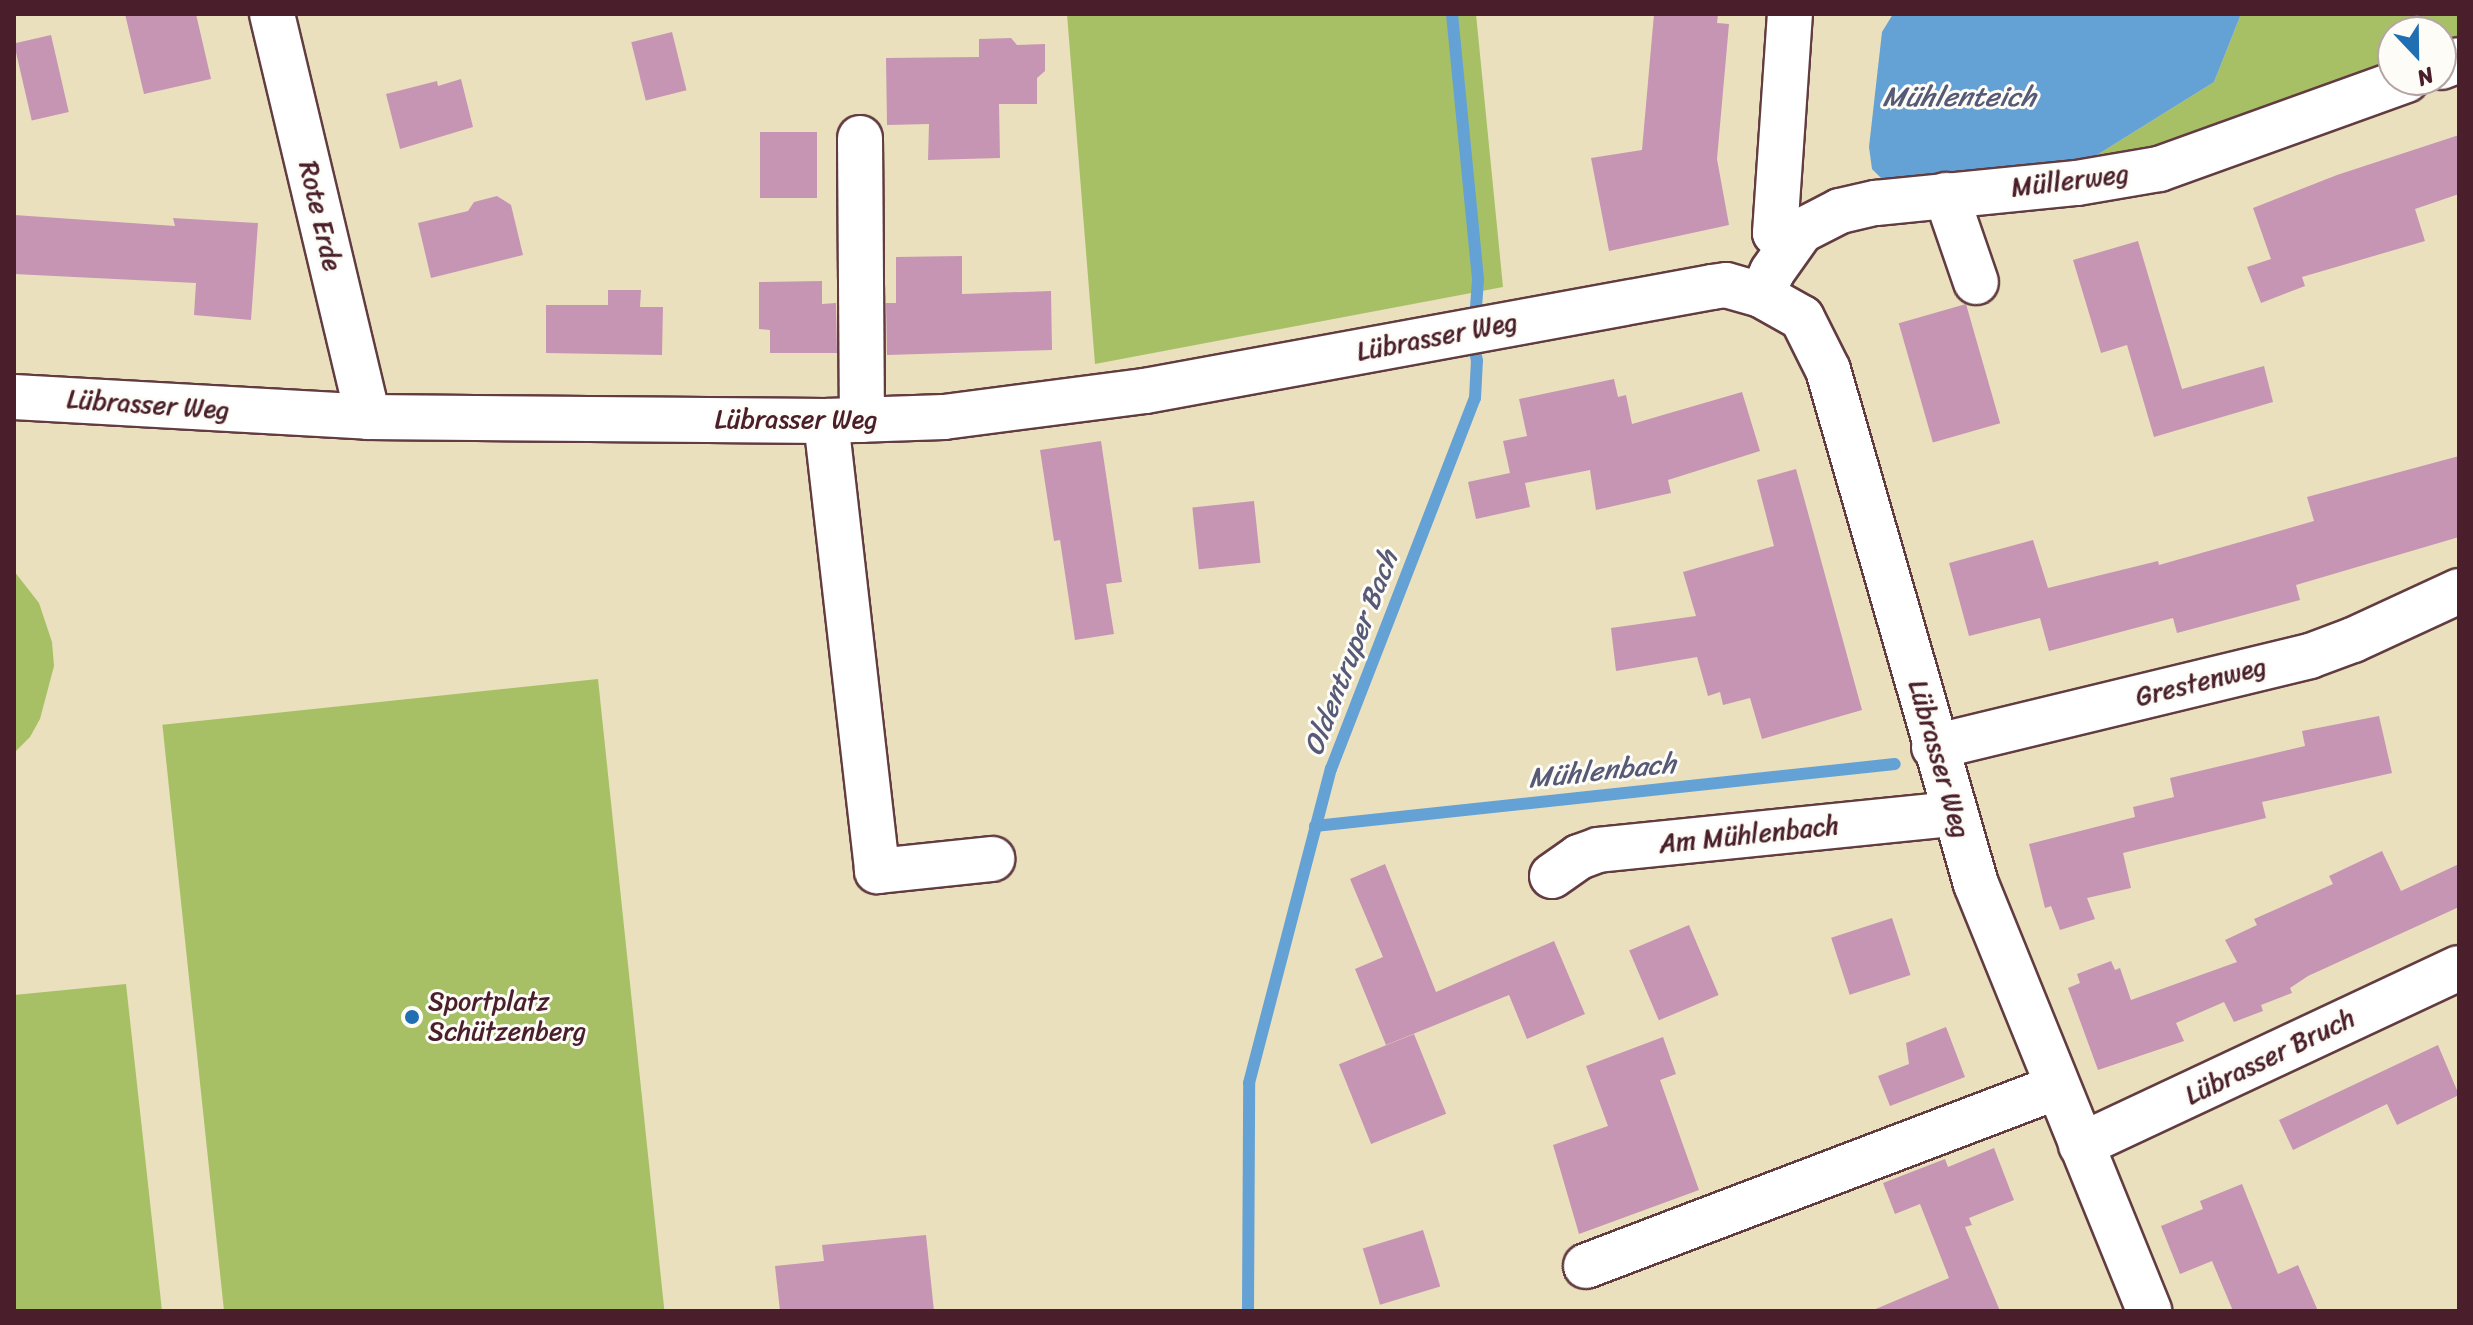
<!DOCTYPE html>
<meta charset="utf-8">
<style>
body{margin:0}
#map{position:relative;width:2473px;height:1325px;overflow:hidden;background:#eae0bd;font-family:Sriracha,sans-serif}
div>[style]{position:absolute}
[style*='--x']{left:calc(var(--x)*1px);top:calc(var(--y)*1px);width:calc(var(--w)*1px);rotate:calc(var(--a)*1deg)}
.green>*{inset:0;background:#a7c066;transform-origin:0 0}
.water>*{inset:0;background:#64a1d5}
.stream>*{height:12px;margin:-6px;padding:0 6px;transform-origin:6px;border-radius:6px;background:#64a1d5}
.building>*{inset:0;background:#c695b4;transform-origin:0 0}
.roads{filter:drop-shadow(2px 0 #623c41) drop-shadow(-2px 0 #623c41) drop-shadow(0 2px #623c41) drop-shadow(0 -2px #623c41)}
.minor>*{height:44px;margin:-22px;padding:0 22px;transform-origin:22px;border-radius:22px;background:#fff}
.dots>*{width:22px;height:22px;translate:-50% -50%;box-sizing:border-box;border:4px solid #fdfcf7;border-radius:50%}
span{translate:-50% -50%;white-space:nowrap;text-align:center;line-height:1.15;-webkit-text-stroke:6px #fdfcf7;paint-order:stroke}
.street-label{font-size:26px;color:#4a1f2b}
.poi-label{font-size:26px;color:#4a1f2b}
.left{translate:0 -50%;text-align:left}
.water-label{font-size:28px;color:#565a77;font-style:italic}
.frame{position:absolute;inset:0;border:16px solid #4a1f2b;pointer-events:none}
.north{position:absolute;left:2377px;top:16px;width:80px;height:80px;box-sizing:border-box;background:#fdfcf7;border:2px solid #b5a4a5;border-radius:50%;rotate:158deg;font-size:22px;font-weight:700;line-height:32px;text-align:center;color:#4a1f2b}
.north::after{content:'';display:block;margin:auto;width:28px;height:36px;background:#1f6fb2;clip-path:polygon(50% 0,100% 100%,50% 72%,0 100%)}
</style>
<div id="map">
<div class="green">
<i style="clip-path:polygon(1067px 14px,1476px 14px,1503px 287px,1095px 364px)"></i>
<i style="clip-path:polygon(2241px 14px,2459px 14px,2459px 50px,2441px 56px,2441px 32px,2393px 32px,2393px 72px,2175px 145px,2084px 163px,2214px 82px)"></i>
<i style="clip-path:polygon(14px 571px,39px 603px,52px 642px,54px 666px,40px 719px,30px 737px,14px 753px)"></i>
<i style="left:598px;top:679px;width:635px;height:438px;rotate:84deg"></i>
<i style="clip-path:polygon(126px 984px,162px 1311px,14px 1311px,14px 995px)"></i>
</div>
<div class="water">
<i style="clip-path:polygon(1893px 14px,2241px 14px,2214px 82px,2084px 163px,1888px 185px,1872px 169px,1869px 147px,1882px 32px)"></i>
</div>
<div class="stream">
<i style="--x:1452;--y:14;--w:267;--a:84.4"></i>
<i style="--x:1478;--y:280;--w:41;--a:94.2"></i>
<i style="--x:1315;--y:826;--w:583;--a:-6.1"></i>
<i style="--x:1248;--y:1311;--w:228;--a:-89.7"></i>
<i style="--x:1249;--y:1083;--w:325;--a:-75.4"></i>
<i style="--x:1331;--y:769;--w:398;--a:-68.8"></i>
<i style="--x:1475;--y:398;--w:37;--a:-87"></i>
<i style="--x:1477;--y:361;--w:21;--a:-101"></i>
</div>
<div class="building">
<i style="clip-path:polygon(125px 14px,196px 14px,211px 79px,144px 94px)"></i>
<i style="clip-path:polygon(1654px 14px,1718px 14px,1717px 23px,1729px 24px,1717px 159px,1729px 225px,1609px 251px,1591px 158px,1642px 150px)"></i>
<i style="left:672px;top:32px;width:60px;height:42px;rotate:76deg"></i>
<i style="left:51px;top:35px;width:79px;height:38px;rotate:77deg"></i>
<i style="clip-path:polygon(1011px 38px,1017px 45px,1045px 44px,1045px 71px,1037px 78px,1037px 104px,999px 104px,1000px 158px,928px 160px,929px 124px,887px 125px,886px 58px,979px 57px,979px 39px)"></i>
<i style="clip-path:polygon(461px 79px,473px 127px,400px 149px,386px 94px,437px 81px,438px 86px)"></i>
<i style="left:817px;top:132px;width:66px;height:57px;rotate:90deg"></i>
<i style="clip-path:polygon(2459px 135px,2459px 194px,2415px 209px,2425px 241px,2302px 277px,2305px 286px,2261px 303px,2247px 267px,2271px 259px,2253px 208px,2337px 175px)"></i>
<i style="clip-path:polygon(497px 196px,511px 205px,523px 255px,431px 278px,418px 223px,468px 211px,474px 202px)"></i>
<i style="clip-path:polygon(14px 215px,175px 226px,173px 218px,258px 223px,251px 320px,194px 315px,196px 283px,14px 274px)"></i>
<i style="clip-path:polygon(2138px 241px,2182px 389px,2264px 366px,2273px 402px,2154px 437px,2127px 345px,2101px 353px,2073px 260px)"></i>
<i style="clip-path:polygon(962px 256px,962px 294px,1051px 291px,1052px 350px,887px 355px,886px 303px,896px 303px,896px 257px)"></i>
<i style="clip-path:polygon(822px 281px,822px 304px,836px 303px,837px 353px,770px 353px,770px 330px,759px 329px,759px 282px)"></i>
<i style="clip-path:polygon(608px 290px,641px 290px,640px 307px,663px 307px,662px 355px,546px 353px,546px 305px,608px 305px)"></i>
<i style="left:1966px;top:304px;width:124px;height:70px;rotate:74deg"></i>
<i style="clip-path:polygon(1614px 379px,1618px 397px,1626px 395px,1632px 424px,1742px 392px,1760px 451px,1668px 480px,1671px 493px,1596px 510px,1590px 470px,1525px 483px,1530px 507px,1476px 519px,1468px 482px,1510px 473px,1503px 441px,1527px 436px,1519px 399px)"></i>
<i style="clip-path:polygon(1101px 441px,1122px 582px,1106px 584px,1114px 634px,1075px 640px,1060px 540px,1054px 541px,1040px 450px)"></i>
<i style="clip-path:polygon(2459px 456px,2459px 537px,2296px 585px,2300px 600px,2177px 633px,2173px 618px,2049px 651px,2040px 618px,1969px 636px,1949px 563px,2033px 540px,2048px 588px,2158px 561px,2159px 565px,2314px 521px,2307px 497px)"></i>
<i style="clip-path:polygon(1796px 469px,1862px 710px,1762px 739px,1750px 698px,1723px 705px,1720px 692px,1708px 696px,1697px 657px,1616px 671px,1611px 628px,1696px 616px,1683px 572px,1774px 546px,1757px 480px)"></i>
<i style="left:1254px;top:501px;width:62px;height:62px;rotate:84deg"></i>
<i style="clip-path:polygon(2379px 716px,2392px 773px,2262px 802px,2266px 818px,2123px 853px,2131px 888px,2087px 898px,2095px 919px,2060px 930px,2051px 906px,2045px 908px,2029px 844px,2135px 817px,2133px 807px,2174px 797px,2170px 778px,2305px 746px,2302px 731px)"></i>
<i style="clip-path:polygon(2382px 851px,2401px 891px,2459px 864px,2459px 907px,2308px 976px,2290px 988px,2292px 993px,2261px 1005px,2263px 1011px,2234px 1022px,2224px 1002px,2176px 1023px,2184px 1041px,2098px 1070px,2068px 988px,2080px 983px,2077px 974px,2111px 961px,2115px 970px,2120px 968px,2131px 1000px,2237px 962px,2225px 940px,2257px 925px,2254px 919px,2333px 884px,2329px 876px)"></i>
<i style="clip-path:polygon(1385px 864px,1436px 992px,1554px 941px,1585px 1014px,1527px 1039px,1509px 995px,1386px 1045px,1355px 969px,1383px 957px,1350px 879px)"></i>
<i style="left:1892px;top:918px;width:60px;height:64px;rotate:72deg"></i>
<i style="left:1689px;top:925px;width:76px;height:65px;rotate:67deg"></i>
<i style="clip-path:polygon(1946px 1027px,1965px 1077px,1890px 1106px,1878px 1076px,1909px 1064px,1906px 1043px)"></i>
<i style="left:1414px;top:1034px;width:86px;height:81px;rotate:68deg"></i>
<i style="clip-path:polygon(1663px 1037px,1676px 1074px,1660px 1080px,1699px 1190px,1579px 1234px,1553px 1145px,1608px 1126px,1586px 1066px)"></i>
<i style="clip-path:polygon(2438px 1045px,2459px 1095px,2397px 1125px,2387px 1104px,2293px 1150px,2279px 1120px)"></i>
<i style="clip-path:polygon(1994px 1148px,2014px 1200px,1969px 1218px,1972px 1225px,1965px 1227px,2000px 1311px,1871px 1311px,1949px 1278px,1920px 1204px,1895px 1214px,1883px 1183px,1945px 1159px,1948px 1167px)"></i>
<i style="clip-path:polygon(2242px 1184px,2278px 1274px,2298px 1265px,2318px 1311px,2233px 1311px,2212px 1261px,2180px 1274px,2161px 1226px,2203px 1209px,2200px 1201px)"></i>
<i style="left:1423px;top:1230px;width:59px;height:63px;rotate:73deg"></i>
<i style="clip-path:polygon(926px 1235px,934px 1311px,780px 1311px,775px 1266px,824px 1261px,822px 1245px)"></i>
</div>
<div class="roads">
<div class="minor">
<i style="--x:272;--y:14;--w:414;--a:76.6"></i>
<i style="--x:2441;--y:67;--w:19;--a:-21"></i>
<i style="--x:860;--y:138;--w:282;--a:89.6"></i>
<i style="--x:1946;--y:195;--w:92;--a:71"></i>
<i style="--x:1788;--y:247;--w:19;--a:-133"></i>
<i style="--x:1775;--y:233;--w:220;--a:-86.1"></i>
<i style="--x:1761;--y:295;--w:25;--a:-64"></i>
<i style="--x:1772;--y:272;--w:50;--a:-54.7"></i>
<i style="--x:1801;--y:231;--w:44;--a:-27.1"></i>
<i style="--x:1840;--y:211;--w:37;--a:-13"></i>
<i style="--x:1876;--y:203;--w:202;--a:-5.7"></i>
<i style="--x:2077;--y:183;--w:83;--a:-9.7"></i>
<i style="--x:2159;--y:169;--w:263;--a:-19.8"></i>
<i style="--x:14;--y:397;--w:355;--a:3.2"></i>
<i style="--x:368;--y:417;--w:458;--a:0.5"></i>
<i style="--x:826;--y:421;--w:118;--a:-1.9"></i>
<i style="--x:944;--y:417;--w:203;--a:-7.4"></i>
<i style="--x:1145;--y:391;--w:576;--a:-10.39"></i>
<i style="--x:1712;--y:287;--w:14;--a:-8"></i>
<i style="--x:1726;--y:285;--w:36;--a:16"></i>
<i style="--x:1761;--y:295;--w:47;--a:29.3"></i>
<i style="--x:1802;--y:318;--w:58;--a:63.4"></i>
<i style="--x:1828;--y:370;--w:535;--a:73.94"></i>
<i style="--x:1976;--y:884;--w:461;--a:67.9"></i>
<i style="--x:826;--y:421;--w:453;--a:83.5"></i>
<i style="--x:877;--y:871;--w:116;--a:-6"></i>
<i style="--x:1934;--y:747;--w:387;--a:-13.6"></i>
<i style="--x:2310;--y:656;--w:46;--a:-20.4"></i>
<i style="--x:2353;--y:640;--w:117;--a:-24.8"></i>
<i style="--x:1552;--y:876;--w:33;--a:-35"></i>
<i style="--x:1579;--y:857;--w:20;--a:-20"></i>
<i style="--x:1598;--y:850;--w:357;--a:-5.8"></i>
<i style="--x:2081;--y:1145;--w:417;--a:-25.1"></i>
<i style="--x:1586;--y:1266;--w:504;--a:-20.81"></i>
</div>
</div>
<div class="dots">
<i style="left:412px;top:1017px;background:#1f6fb2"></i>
</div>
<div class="street-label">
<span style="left:2070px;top:181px;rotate:-7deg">Müllerweg</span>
<span style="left:320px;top:216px;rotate:77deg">Rote Erde</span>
<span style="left:1437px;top:337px;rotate:-11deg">Lübrasser Weg</span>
<span style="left:148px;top:405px;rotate:4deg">Lübrasser Weg</span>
<span style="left:796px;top:420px">Lübrasser Weg</span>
<span style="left:2201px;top:682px;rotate:-14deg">Grestenweg</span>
<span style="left:1939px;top:759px;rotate:74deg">Lübrasser Weg</span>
<span style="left:1749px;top:835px;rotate:-6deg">Am Mühlenbach</span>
<span style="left:2270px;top:1057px;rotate:-26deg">Lübrasser Bruch</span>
</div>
<div class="poi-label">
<span class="left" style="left:428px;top:1017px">Sportplatz<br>Schützenberg</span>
</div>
<div class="water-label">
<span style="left:1959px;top:97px">Mühlenteich</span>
<span style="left:1351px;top:653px;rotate:-69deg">Oldentruper Bach</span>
<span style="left:1602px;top:771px;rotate:-6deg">Mühlenbach</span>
</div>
<div class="frame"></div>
<div class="north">N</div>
</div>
